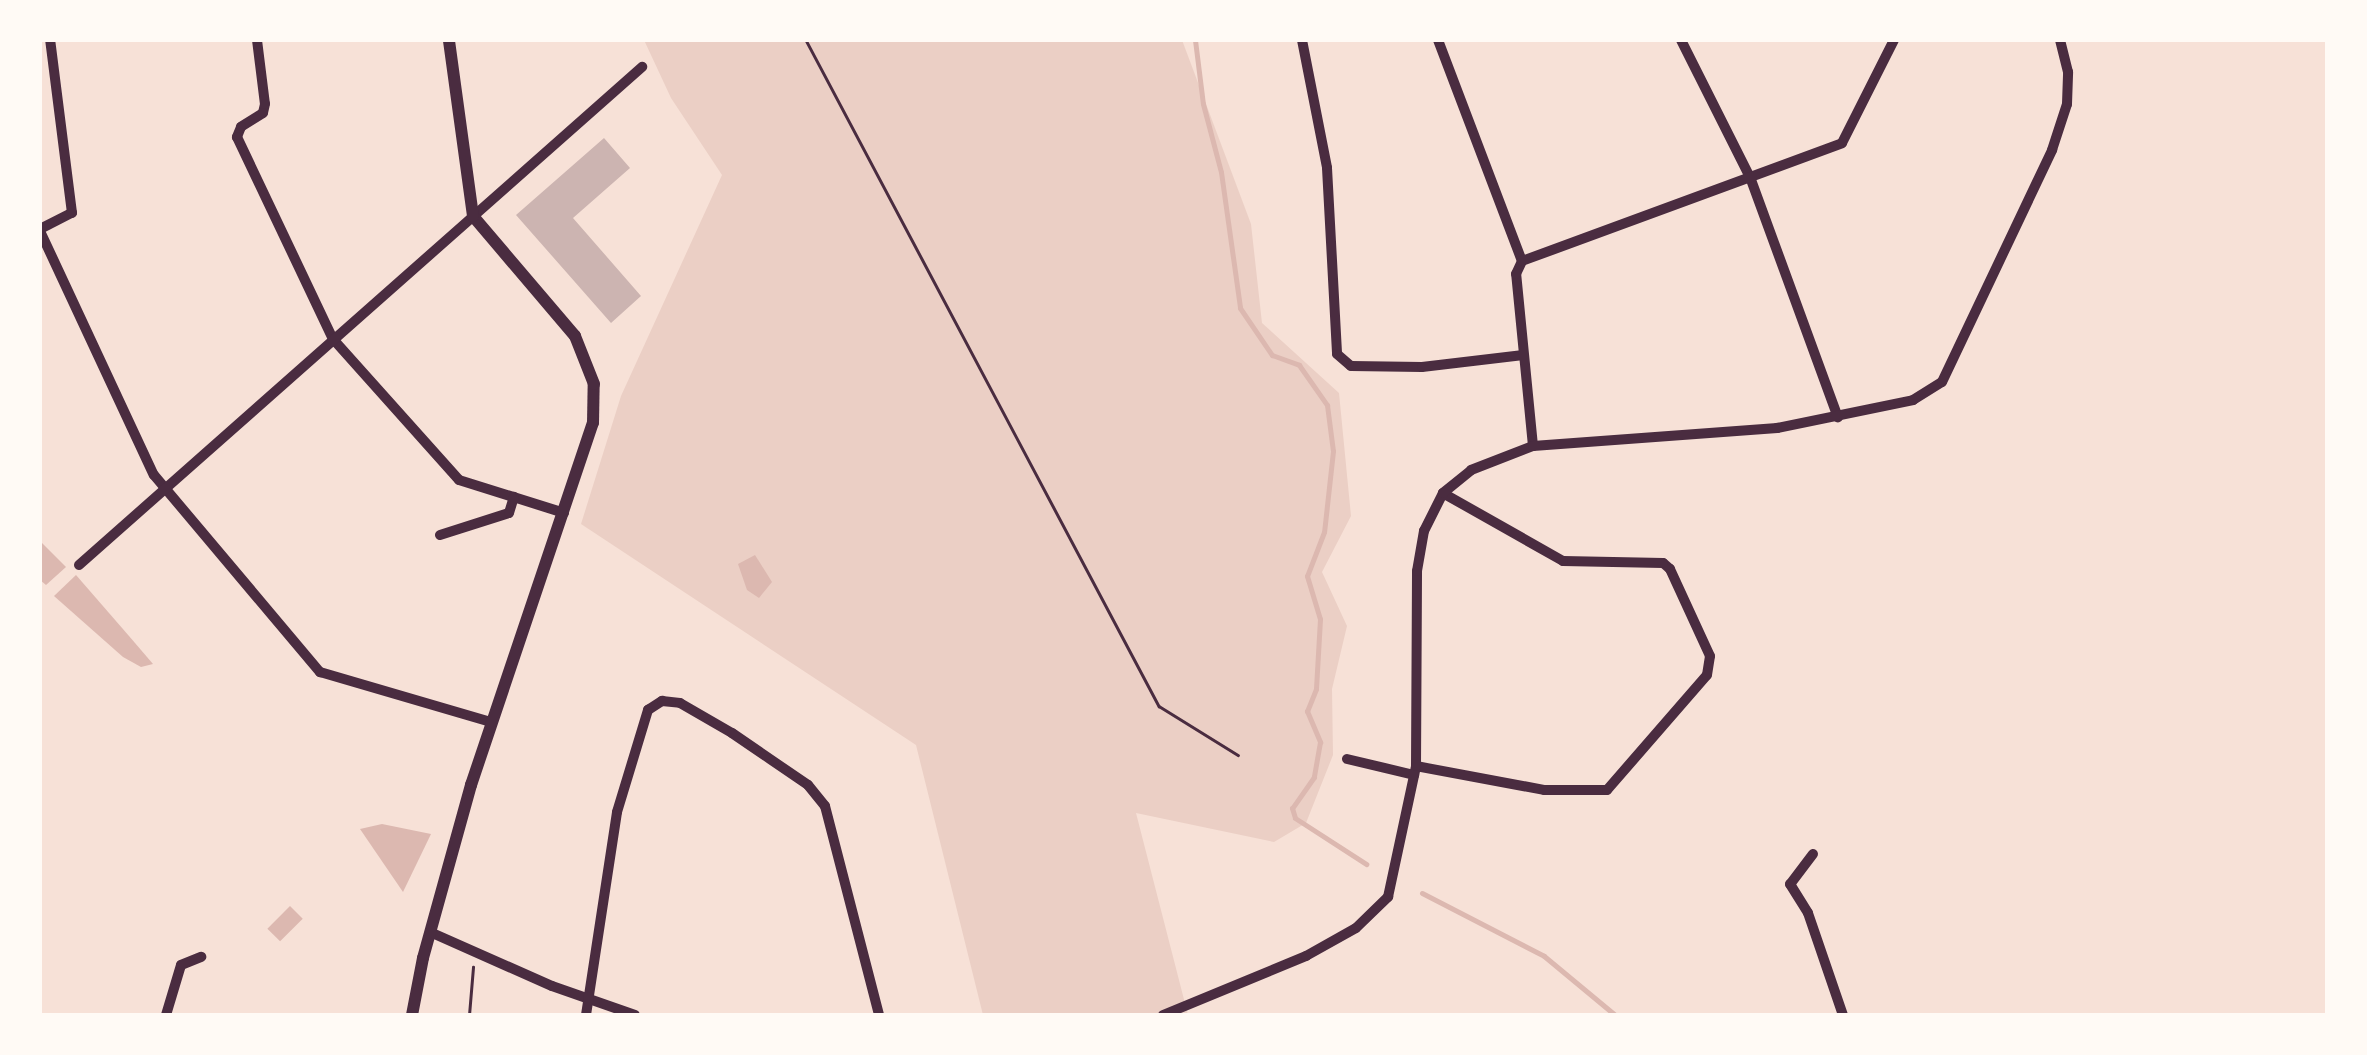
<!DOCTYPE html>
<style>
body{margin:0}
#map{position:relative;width:2367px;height:1055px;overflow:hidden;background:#f7e1d7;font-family:"Alegreya Sans",sans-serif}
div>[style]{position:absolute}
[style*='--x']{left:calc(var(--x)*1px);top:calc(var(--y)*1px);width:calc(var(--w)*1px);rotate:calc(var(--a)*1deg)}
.green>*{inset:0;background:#ebcfc5}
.water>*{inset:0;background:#dcb8b0;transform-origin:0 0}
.stream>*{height:5px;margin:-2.5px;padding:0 2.5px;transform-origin:2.5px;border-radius:2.5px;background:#dcb8b0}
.building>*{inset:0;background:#ccb4b1}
.path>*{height:2.5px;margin:-1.25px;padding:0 1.25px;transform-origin:1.25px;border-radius:1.25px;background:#4a2c40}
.minor>*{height:10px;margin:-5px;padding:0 5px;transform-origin:5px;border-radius:5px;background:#4a2c40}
.tertiary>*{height:12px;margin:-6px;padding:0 6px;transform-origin:6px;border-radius:6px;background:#4a2c40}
span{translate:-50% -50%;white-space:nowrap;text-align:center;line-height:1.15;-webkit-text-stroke:10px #fffaf5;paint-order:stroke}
.frame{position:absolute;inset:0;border:42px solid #fffaf5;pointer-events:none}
</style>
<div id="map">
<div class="green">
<i style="clip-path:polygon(644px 40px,1182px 40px,1251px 224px,1262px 323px,1339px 393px,1351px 516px,1322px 572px,1347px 626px,1332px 689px,1333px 755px,1306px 823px,1274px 842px,1136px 813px,1188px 1015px,983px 1015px,916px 745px,581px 524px,621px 396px,722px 175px,671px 98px)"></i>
</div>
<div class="water">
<i style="clip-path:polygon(40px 541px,66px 567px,46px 585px,40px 580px)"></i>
<i style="clip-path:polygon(755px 555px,772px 582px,759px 598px,747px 590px,738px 564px)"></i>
<i style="clip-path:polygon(76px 575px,129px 636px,153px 664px,141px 667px,123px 657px,54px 596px)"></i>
<i style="clip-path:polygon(382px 824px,431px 834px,403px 892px,360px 829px)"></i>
<i style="left:290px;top:906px;width:18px;height:32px;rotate:45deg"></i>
</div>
<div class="stream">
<i style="--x:1195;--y:40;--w:64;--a:82.9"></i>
<i style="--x:1203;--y:104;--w:70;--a:75.2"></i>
<i style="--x:1221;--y:172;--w:137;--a:82"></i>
<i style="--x:1240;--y:308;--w:57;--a:55.8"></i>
<i style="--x:1272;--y:355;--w:29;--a:20"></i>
<i style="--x:1299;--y:365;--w:49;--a:55"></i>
<i style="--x:1327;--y:405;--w:46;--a:82.6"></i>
<i style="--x:1333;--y:451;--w:81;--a:96.3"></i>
<i style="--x:1324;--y:532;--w:47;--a:111.1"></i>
<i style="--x:1307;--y:576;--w:45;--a:73.2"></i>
<i style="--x:1320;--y:619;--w:70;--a:93.3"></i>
<i style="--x:1316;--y:689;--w:24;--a:112"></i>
<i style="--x:1307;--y:711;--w:34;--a:67"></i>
<i style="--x:1320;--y:742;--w:36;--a:100"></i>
<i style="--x:1314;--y:777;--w:38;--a:125"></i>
<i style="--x:1292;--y:808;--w:10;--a:73"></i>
<i style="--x:1295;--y:818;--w:85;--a:32.9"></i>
<i style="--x:1422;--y:893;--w:137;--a:27.3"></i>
<i style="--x:1544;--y:956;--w:92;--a:39.7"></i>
</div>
<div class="building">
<i style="clip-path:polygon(604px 138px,630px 168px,573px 218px,641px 296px,611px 323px,516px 215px)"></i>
</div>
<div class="path">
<i style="--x:806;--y:40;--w:754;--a:62.08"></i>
<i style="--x:1159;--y:706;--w:93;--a:31.8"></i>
<i style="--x:469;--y:1015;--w:48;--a:-85.2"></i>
</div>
<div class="minor">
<i style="--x:257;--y:40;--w:64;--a:82.9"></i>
<i style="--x:265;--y:104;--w:9;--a:103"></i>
<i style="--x:263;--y:113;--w:26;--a:148"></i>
<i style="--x:241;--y:127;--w:11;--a:112"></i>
<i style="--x:237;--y:137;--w:224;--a:64.6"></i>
<i style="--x:333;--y:339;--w:189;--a:48.2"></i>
<i style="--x:459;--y:480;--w:110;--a:17.4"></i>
<i style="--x:1302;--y:40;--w:130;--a:78.9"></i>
<i style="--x:1327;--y:168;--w:186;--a:86.9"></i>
<i style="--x:1337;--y:354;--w:18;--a:41"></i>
<i style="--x:1351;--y:366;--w:71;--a:0.8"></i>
<i style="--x:1422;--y:367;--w:102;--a:-6.8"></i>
<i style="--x:1438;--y:40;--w:236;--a:69.2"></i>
<i style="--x:1681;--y:40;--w:153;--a:63.3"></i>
<i style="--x:1750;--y:177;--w:256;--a:69.9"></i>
<i style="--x:40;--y:229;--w:36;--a:-27"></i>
<i style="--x:72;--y:213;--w:174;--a:-97.2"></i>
<i style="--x:40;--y:231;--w:269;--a:65"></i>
<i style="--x:154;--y:475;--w:258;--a:49.9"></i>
<i style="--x:320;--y:672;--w:178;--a:16.3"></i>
<i style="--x:1533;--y:446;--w:173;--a:-95.6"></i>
<i style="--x:1516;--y:274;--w:14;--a:-65"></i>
<i style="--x:1522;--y:261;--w:341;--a:-20.2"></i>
<i style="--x:1842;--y:143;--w:115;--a:-63.2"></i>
<i style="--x:440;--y:535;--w:72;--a:-17.7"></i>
<i style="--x:509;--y:513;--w:17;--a:-73"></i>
<i style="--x:79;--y:565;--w:752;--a:-41.49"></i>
<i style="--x:1347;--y:759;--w:69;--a:13.4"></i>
<i style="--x:1416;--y:766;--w:130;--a:10.6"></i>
<i style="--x:1544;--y:790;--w:63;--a:0"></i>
<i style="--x:1607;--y:790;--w:152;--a:-49"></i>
<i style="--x:1707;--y:675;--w:19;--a:-81"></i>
<i style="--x:1710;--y:656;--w:96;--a:-114.7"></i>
<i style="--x:1670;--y:569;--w:9;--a:-139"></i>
<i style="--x:1663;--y:563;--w:100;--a:-178.9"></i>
<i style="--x:1563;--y:561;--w:138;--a:-150.5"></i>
<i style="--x:1813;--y:854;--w:38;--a:127"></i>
<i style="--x:1790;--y:884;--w:34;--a:58"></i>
<i style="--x:1808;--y:913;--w:108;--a:71.1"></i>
<i style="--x:430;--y:932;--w:133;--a:23.9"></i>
<i style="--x:552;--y:986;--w:88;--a:19.3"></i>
<i style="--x:166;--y:1015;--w:52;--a:-73.3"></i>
<i style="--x:181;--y:965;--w:22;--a:-22"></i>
<i style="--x:586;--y:1015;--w:205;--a:-81.3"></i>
<i style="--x:617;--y:812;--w:107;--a:-73.1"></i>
<i style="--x:648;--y:710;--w:17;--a:-33"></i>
<i style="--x:662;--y:701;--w:18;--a:6"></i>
<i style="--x:680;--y:703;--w:60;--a:30"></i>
<i style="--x:732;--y:733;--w:92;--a:34.4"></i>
<i style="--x:808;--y:785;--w:27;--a:51"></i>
<i style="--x:825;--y:806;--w:216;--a:75.5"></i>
<i style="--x:1163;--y:1015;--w:155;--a:-22.4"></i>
<i style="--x:1306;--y:956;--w:57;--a:-29.2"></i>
<i style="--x:1356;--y:928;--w:45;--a:-44.1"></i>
<i style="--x:1388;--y:897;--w:134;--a:-77.9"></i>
<i style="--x:1416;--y:766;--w:195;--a:-89.7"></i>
<i style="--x:1417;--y:571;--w:41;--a:-80.1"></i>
<i style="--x:1424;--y:531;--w:42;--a:-63.4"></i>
<i style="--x:1443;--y:493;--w:36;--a:-39"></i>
<i style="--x:1471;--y:470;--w:66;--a:-21.2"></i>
<i style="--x:1533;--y:446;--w:245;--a:-4.2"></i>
<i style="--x:1777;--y:428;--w:139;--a:-11.6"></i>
<i style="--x:1913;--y:400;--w:34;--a:-32"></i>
<i style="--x:1942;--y:382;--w:257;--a:-64.6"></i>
<i style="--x:2052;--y:150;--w:48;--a:-71.9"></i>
<i style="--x:2067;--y:104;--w:32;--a:-88"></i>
<i style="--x:2068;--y:72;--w:33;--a:-104"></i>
</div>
<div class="tertiary">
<i style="--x:412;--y:1015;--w:58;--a:-79.1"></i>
<i style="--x:423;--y:958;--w:180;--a:-74.5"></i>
<i style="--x:471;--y:785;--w:382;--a:-71.4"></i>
<i style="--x:593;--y:423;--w:39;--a:-89"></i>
<i style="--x:594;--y:384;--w:52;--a:-111.6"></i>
<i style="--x:575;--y:336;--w:157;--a:-130.4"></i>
<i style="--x:473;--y:216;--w:178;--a:-97.8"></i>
</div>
<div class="frame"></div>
</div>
